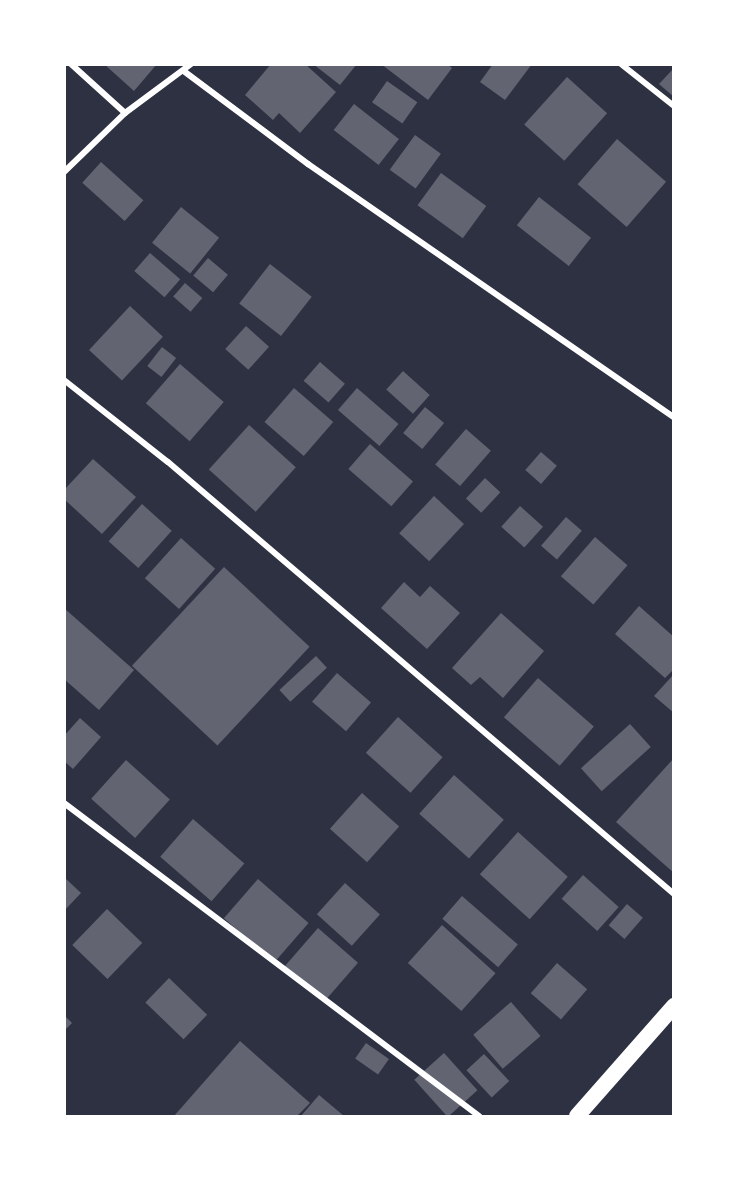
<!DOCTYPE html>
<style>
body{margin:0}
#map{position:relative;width:738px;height:1181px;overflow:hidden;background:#2d3142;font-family:Quicksand,sans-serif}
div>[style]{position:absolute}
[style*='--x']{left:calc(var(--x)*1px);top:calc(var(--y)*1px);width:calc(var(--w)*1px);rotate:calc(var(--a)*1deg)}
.building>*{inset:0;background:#626471;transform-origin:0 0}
.minor>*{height:6px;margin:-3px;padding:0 3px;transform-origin:3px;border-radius:3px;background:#fff}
.trunk>*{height:16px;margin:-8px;padding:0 8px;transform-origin:8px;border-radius:8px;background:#fff}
span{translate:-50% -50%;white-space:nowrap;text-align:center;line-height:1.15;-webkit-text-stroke:4.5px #fff;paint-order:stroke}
.frame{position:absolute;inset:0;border:66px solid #fff;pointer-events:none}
</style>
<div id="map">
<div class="building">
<i style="clip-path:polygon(104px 64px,157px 64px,134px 91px)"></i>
<i style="clip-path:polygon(271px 64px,305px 64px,336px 92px,300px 133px,279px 113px,273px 120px,245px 95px)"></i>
<i style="clip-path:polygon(313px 64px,357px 64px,340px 85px)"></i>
<i style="clip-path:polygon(381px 64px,447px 64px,452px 68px,428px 100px)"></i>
<i style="clip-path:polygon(493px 64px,532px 64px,505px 100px,480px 82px)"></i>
<i style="clip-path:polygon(674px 68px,674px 97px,659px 84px)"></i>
<i style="left:567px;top:77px;width:54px;height:64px;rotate:42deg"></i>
<i style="left:387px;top:81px;width:37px;height:26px;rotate:35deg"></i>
<i style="left:354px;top:104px;width:57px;height:33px;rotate:38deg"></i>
<i style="left:415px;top:135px;width:32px;height:43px;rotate:36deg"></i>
<i style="left:617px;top:139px;width:65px;height:60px;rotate:41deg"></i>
<i style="left:101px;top:162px;width:57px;height:28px;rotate:42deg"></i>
<i style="left:441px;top:173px;width:56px;height:40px;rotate:36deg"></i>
<i style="left:539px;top:197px;width:66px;height:36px;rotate:38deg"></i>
<i style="left:181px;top:207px;width:49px;height:46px;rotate:39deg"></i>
<i style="left:150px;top:253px;width:40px;height:24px;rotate:41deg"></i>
<i style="left:208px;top:258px;width:26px;height:23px;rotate:40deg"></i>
<i style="left:270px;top:264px;width:53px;height:50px;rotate:38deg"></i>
<i style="left:185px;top:283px;width:23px;height:18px;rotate:41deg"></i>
<i style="left:130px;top:306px;width:45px;height:60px;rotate:43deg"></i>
<i style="left:246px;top:326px;width:31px;height:31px;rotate:42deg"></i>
<i style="left:162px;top:347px;width:18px;height:24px;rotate:38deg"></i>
<i style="left:320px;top:362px;width:33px;height:25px;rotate:41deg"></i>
<i style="left:180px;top:364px;width:58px;height:52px;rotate:41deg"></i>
<i style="left:403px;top:371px;width:36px;height:25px;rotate:42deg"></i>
<i style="left:294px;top:388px;width:52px;height:45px;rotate:41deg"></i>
<i style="left:357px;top:388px;width:55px;height:29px;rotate:41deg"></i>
<i style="left:425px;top:407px;width:25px;height:34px;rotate:40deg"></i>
<i style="left:249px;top:425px;width:63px;height:60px;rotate:42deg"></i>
<i style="left:466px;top:429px;width:33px;height:47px;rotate:41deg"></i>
<i style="left:370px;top:444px;width:57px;height:33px;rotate:41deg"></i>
<i style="left:541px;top:452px;width:21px;height:24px;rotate:41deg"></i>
<i style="clip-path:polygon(93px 459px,136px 497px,102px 534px,64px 499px,64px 490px)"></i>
<i style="left:485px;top:478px;width:21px;height:28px;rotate:43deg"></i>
<i style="left:434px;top:496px;width:41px;height:51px;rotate:43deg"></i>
<i style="left:142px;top:504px;width:40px;height:50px;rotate:42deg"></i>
<i style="left:520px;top:506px;width:31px;height:28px;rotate:42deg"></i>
<i style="left:566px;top:517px;width:21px;height:38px;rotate:41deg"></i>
<i style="left:595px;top:537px;width:43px;height:52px;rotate:41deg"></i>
<i style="left:181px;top:538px;width:46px;height:54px;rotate:42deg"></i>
<i style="left:224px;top:567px;width:117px;height:135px;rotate:43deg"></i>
<i style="clip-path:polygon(404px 582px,420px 597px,430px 586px,460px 613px,427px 649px,381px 608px)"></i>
<i style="clip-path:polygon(639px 606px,674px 637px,674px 669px,665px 678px,615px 634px)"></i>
<i style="clip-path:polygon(64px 608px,134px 670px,99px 710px,64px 679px)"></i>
<i style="clip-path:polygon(501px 613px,544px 651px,503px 698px,480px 677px,471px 685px,452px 668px)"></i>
<i style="left:316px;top:656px;width:16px;height:50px;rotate:47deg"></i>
<i style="left:337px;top:673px;width:45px;height:38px;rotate:41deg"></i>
<i style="clip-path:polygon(674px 674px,674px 713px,654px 696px)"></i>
<i style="left:538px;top:678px;width:74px;height:52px;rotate:41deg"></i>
<i style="left:398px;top:717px;width:60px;height:48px;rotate:42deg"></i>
<i style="clip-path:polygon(80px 718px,101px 737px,73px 769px,64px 761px,64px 736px)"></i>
<i style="left:630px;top:724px;width:31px;height:66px;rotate:48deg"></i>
<i style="clip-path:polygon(674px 758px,674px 873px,616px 822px)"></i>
<i style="left:126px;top:760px;width:59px;height:52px;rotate:42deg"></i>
<i style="left:454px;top:775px;width:67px;height:52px;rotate:42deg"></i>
<i style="left:362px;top:793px;width:50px;height:48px;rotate:42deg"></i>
<i style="left:193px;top:819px;width:68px;height:50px;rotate:41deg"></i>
<i style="left:518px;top:832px;width:67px;height:57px;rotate:42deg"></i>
<i style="left:583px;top:875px;width:48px;height:32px;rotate:42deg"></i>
<i style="clip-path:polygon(64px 877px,81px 893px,64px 911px)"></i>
<i style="left:258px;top:879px;width:67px;height:52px;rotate:41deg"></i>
<i style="left:345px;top:883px;width:47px;height:42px;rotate:42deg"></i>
<i style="left:462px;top:896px;width:74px;height:30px;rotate:41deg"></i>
<i style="left:627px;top:904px;width:21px;height:28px;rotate:41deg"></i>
<i style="left:107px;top:909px;width:49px;height:50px;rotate:44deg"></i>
<i style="left:442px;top:925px;width:72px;height:51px;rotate:42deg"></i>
<i style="left:318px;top:928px;width:53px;height:52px;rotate:41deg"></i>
<i style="left:557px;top:963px;width:40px;height:40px;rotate:41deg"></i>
<i style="left:169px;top:978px;width:53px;height:34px;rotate:44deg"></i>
<i style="left:511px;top:1002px;width:45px;height:50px;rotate:49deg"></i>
<i style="clip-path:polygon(64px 1015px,72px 1023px,64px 1031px)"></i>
<i style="clip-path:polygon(240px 1041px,310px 1103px,297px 1116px,174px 1116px)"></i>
<i style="left:366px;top:1043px;width:28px;height:19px;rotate:35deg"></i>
<i style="left:444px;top:1053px;width:50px;height:40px;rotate:48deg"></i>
<i style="left:484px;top:1054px;width:37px;height:24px;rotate:47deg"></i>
<i style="clip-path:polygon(319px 1095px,344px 1116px,301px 1116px)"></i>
</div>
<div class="minor">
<i style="--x:71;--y:64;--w:73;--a:42.2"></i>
<i style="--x:621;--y:64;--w:68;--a:38.4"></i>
<i style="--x:185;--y:72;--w:154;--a:36.8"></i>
<i style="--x:308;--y:164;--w:445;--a:34.7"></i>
<i style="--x:64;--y:172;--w:85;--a:-44"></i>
<i style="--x:125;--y:113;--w:82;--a:-36.6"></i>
<i style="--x:64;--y:380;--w:132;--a:38.3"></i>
<i style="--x:168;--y:462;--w:665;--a:40.49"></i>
<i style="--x:64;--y:803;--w:520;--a:37.02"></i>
</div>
<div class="trunk">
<i style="--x:577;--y:1116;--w:147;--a:-48.6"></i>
</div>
<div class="frame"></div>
</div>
